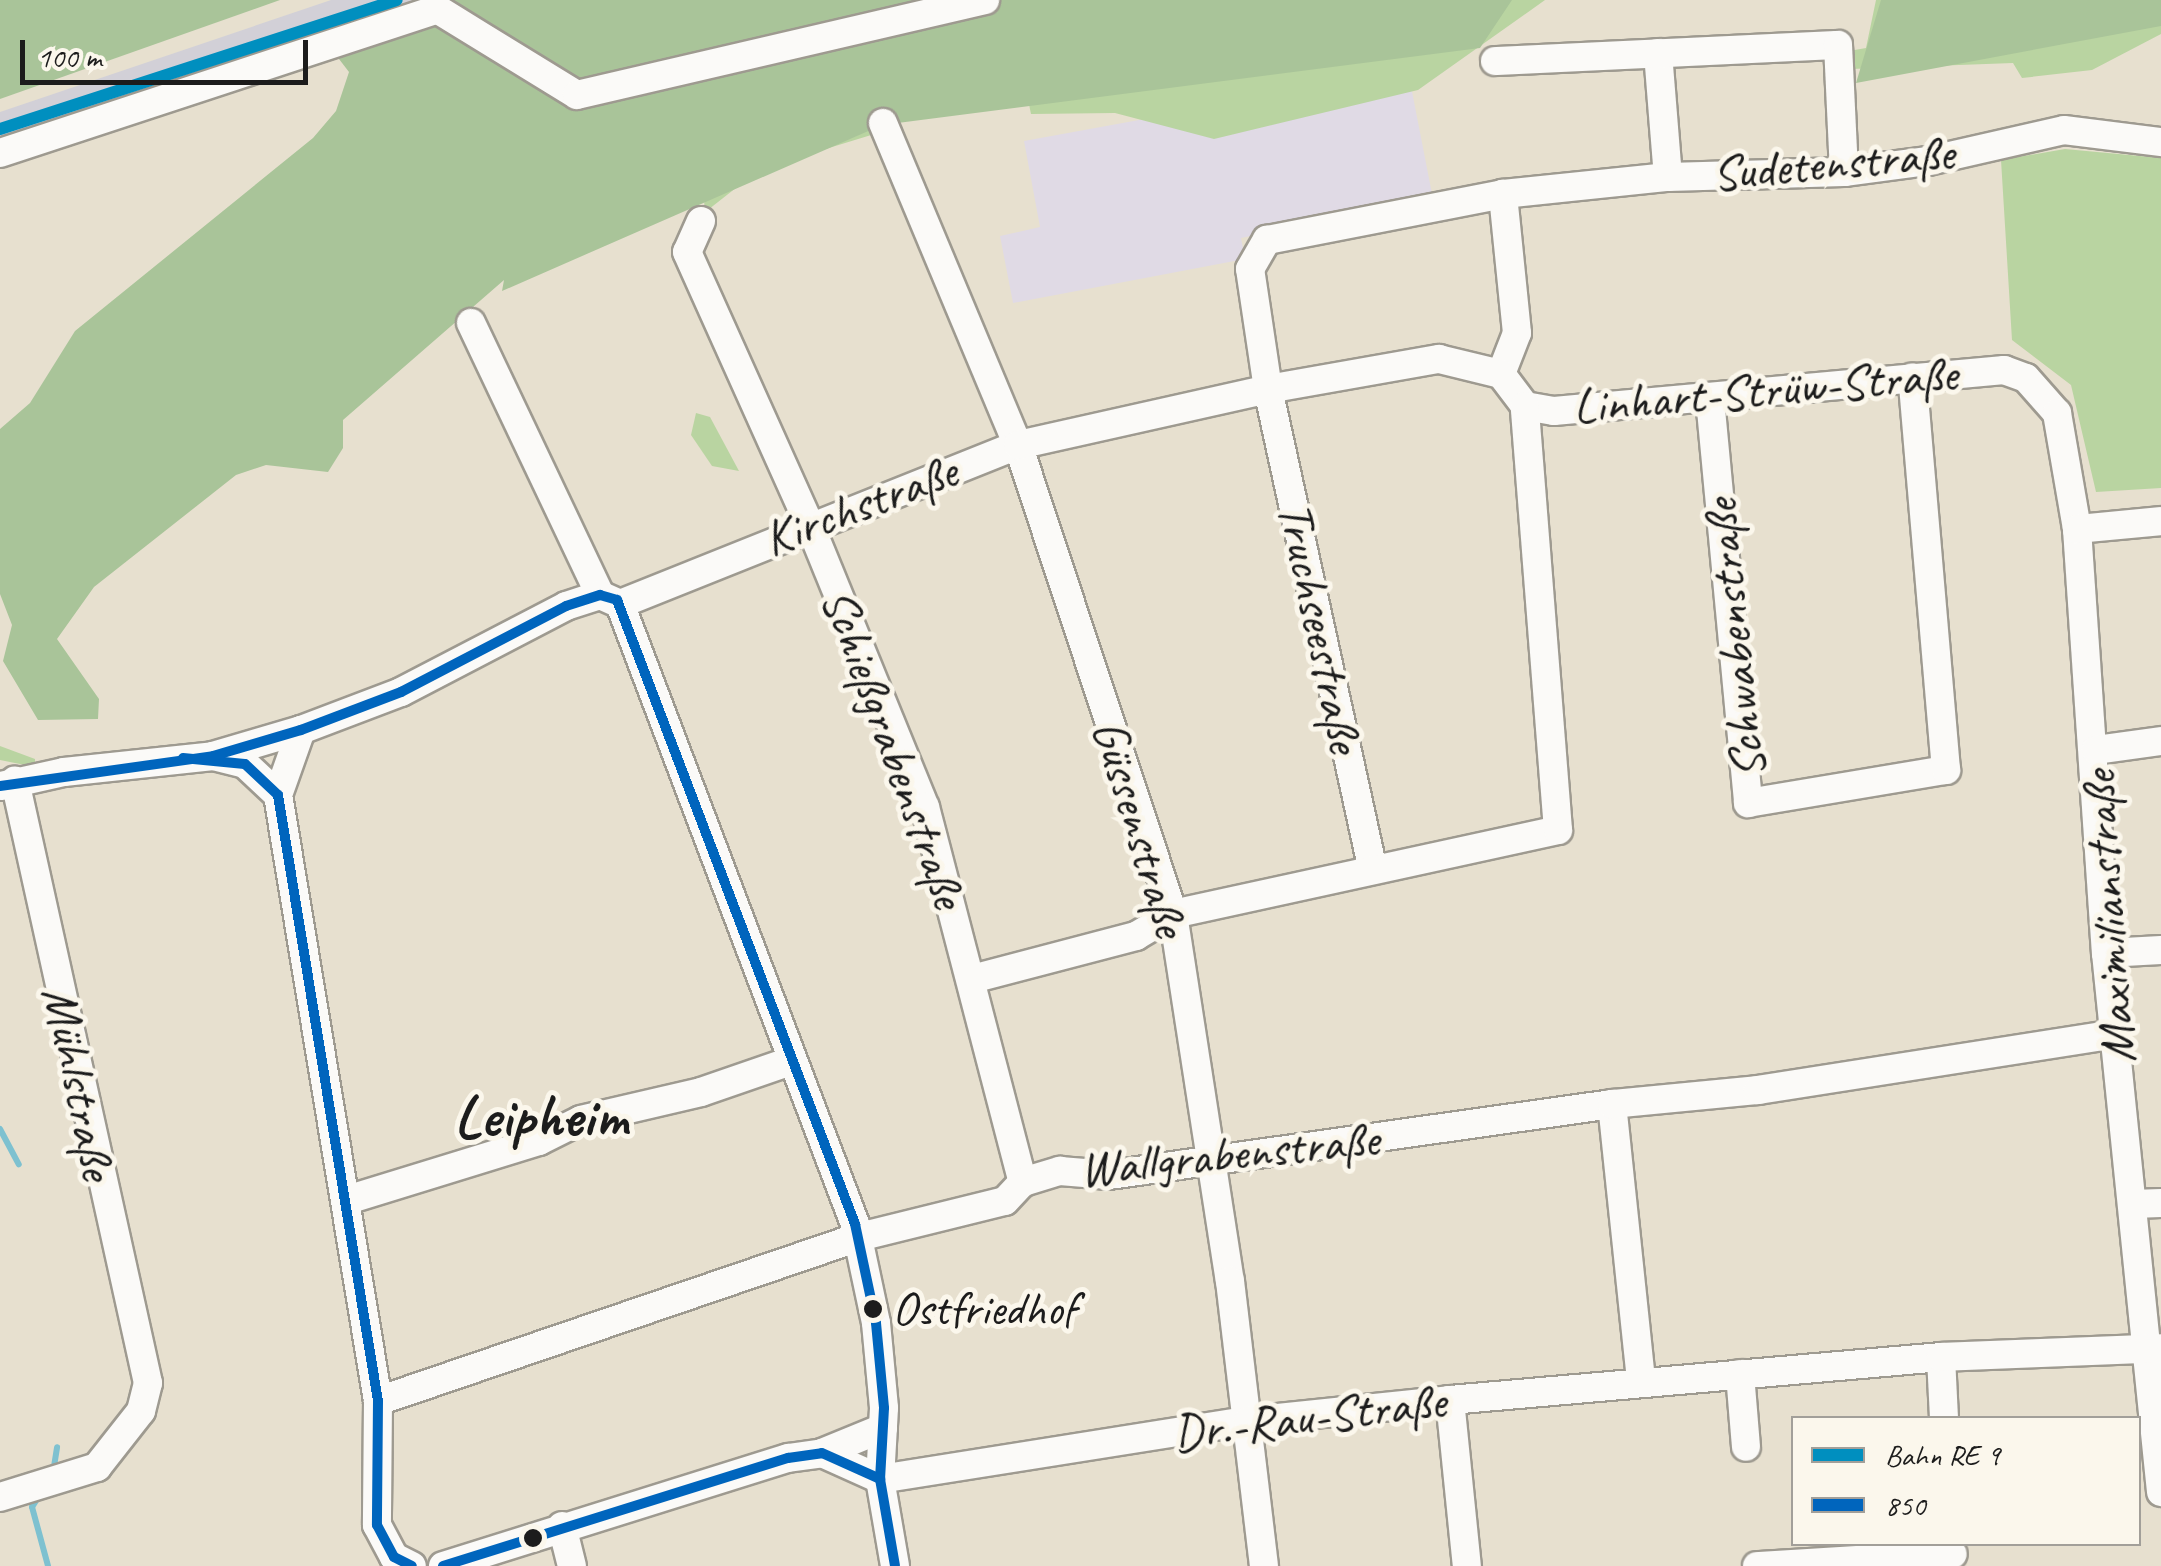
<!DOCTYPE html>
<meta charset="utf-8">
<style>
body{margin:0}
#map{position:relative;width:2161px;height:1566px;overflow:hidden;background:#e7e0cf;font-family:Caveat,sans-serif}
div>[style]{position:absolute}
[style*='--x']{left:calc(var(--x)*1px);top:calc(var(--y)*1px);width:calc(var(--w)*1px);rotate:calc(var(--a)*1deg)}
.built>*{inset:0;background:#e0dae5}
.industrial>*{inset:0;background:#d2d0d7}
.green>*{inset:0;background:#b9d4a1}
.forest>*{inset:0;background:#a9c499}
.stream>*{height:6px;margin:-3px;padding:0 3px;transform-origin:3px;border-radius:3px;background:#7ec1d0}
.roads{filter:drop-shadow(2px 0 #9e9a90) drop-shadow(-2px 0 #9e9a90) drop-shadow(0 2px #9e9a90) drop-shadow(0 -2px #9e9a90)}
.minor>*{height:28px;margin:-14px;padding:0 14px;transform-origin:14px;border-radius:14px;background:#fbfaf8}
.bus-1>*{height:10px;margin:-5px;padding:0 5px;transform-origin:5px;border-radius:5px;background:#0065bd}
.rail-1>*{height:12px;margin:-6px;padding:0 6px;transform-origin:6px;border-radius:6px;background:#008fbf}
.dots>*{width:28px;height:28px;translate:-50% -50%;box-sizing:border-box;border:5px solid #fbf7ec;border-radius:50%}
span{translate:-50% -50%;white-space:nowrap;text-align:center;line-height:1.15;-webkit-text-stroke:10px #fbf7ec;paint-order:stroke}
.bus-label{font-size:48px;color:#1c1c1c}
.left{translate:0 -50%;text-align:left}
.street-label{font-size:50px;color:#1c1c1c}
.district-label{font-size:60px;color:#1c1c1c;font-weight:700}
.legend{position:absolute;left:1791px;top:1416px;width:350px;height:130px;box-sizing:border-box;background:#fbf7ec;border:2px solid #a29f99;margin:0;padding:12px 18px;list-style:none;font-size:30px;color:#1c1c1c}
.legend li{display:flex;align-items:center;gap:20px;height:50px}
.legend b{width:50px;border:2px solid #a29f99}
.scale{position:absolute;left:20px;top:40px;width:288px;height:45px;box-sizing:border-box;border:5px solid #1c1c1c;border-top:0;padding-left:12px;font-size:30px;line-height:35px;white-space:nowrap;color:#1c1c1c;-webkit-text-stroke:8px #fbf7ec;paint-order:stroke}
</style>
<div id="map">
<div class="built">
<i style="clip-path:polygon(1408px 71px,1433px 199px,1241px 238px,1245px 259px,1013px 303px,1000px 236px,1040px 227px,1024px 141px)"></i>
</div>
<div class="industrial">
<i style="clip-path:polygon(331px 0,428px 0,0 138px,0 112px)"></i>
</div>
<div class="green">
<i style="clip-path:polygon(915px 0,1545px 0,1418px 90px,1214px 139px,1115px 113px,1031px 114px,1026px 90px,890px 117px,894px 128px,760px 169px,704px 213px,709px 61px)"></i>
<i style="clip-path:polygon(1876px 0,2161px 0,2161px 34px,2092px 70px,2022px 78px,2013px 63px,1851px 69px,1849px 51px,1866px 48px)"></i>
<i style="clip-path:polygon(2065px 149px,2161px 158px,2161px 488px,2096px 492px,2071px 385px,2012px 340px,2001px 160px)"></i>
<i style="clip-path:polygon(696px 413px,710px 417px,739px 471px,712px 466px,691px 435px)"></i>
<i style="clip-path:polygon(0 746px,35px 759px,35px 767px,0 760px)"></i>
</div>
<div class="forest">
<i style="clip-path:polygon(0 0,280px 0,0 99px)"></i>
<i style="clip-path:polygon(428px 0,1512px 0,1480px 48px,882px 125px,502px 291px,504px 280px,343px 420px,343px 448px,328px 472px,266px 465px,236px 475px,94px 587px,57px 639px,99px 699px,98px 719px,38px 720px,3px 661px,12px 625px,0 594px,0 429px,30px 403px,75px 331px,313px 138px,336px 111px,349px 72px,319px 33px)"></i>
<i style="clip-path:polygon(1881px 0,2161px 0,2161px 26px,1856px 83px)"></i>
</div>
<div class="stream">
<i style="--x:0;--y:1129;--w:40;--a:62"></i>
<i style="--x:53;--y:1473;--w:26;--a:-81"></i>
<i style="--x:39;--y:1496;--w:13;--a:122"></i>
<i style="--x:32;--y:1507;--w:61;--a:74.8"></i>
</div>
<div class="roads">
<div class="minor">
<i style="--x:1658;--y:53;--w:124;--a:85.4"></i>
<i style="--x:1495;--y:61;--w:343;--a:-2.7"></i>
<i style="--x:1838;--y:45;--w:127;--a:87.3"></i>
<i style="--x:883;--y:123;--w:349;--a:67.3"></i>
<i style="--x:1018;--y:445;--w:494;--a:71.7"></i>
<i style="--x:1173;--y:914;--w:371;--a:81.2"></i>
<i style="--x:1230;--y:1281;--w:287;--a:83.2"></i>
<i style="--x:0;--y:153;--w:460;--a:-18.2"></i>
<i style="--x:437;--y:9;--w:164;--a:31.6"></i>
<i style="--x:577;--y:95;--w:419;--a:-13.1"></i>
<i style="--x:701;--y:221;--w:34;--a:114"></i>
<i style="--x:687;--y:252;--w:297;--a:65.8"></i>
<i style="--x:809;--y:523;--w:307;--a:67.8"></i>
<i style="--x:925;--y:807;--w:388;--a:75.4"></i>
<i style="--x:471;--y:323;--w:301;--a:64.6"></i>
<i style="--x:1501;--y:374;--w:44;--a:-68.7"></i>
<i style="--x:1517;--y:333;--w:140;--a:-95.8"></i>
<i style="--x:1710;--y:399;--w:406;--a:84.6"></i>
<i style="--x:1748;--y:803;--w:201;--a:-9.5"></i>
<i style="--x:1946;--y:770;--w:394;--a:-94.9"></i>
<i style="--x:1525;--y:406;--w:29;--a:10"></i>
<i style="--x:1554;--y:411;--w:452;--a:-5.2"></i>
<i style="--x:2004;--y:370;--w:23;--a:20"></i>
<i style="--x:2026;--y:378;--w:47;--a:48.5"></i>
<i style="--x:2057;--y:413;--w:118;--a:80.2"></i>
<i style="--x:2077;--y:529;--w:425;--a:86.1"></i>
<i style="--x:2106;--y:953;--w:542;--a:84.17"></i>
<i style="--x:2077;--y:529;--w:84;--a:-5.4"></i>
<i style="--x:620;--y:604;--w:663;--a:69.24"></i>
<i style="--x:855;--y:1224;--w:101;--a:78"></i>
<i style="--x:876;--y:1323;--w:85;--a:84.6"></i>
<i style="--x:884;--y:1408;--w:71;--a:93.2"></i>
<i style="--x:880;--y:1479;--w:88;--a:80.2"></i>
<i style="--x:620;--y:604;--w:429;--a:-21.8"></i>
<i style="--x:1018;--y:445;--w:256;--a:-12.6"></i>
<i style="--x:1268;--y:389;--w:174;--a:-10"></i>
<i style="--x:1439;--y:359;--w:64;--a:13.6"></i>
<i style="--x:1501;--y:374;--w:40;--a:53"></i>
<i style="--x:2096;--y:750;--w:66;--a:-7.9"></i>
<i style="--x:213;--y:756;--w:33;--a:14"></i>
<i style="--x:245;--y:764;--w:45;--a:43.2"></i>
<i style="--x:278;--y:795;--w:614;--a:80.63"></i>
<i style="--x:378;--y:1401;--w:124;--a:90.5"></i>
<i style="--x:377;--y:1525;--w:36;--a:62"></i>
<i style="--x:394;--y:1557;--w:20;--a:27"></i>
<i style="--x:1;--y:786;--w:65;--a:-12.5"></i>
<i style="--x:64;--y:772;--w:150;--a:-6.1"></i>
<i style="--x:213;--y:756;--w:92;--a:-16.5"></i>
<i style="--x:301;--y:730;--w:107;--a:-20.8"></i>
<i style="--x:401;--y:692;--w:186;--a:-27.5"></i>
<i style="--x:566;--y:606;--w:36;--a:-18"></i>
<i style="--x:600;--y:595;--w:22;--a:24"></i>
<i style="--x:278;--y:795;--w:69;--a:-70.5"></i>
<i style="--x:1372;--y:866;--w:488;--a:-102.3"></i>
<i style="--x:1268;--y:389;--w:121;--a:-98.5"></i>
<i style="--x:1250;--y:269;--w:34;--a:-60"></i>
<i style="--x:1267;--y:240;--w:240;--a:-11"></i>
<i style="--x:1503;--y:194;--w:166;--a:-5.9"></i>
<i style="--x:1668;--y:177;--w:176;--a:-1.6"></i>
<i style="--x:1844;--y:172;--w:85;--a:-7.5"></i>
<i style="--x:1928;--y:161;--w:139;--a:-12.8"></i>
<i style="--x:2064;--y:130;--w:98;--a:7.1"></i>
<i style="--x:2106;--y:953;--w:55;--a:-3.1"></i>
<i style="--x:972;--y:979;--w:170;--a:-14.7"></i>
<i style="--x:1136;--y:936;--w:43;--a:-30.7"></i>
<i style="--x:1173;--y:914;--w:394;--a:-12.3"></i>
<i style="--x:1558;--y:830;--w:425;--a:-94.5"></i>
<i style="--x:1612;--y:1104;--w:280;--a:84"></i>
<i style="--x:347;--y:1200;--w:201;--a:-17.1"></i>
<i style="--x:539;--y:1141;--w:47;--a:-26.6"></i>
<i style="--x:581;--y:1120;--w:123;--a:-13.1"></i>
<i style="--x:701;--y:1092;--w:95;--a:-19"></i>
<i style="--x:2133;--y:1204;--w:28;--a:-2"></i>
<i style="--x:1941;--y:1357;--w:61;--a:87.2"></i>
<i style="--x:1740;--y:1374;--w:73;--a:85.3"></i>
<i style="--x:1450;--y:1400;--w:167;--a:84.2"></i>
<i style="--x:378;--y:1401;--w:508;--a:-18.83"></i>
<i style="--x:859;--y:1237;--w:150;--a:-13.9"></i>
<i style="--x:1005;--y:1201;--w:26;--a:-47"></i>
<i style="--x:1023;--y:1182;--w:39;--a:-17"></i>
<i style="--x:1060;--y:1171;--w:49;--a:4.7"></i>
<i style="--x:1109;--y:1175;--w:508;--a:-8.03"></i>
<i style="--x:1612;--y:1104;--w:147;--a:-5.5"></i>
<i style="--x:1758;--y:1090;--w:360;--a:-8.9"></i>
<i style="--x:822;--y:1453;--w:66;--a:-22.3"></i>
<i style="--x:880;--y:1479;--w:373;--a:-9"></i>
<i style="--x:1248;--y:1421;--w:203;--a:-5.9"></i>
<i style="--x:1450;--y:1400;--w:493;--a:-5"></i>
<i style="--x:1941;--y:1357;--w:220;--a:-2.3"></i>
<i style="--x:0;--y:1497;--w:102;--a:-17.2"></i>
<i style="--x:97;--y:1467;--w:71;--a:-51.8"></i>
<i style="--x:141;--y:1411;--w:29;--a:-76"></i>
<i style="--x:148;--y:1383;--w:617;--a:-102.46"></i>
<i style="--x:562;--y:1526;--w:41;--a:76"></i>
<i style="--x:443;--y:1566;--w:362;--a:-17.4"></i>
<i style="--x:788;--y:1458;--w:34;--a:-8"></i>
<i style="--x:822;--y:1453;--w:64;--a:24.1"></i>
<i style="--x:1757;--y:1566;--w:196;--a:-3.5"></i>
</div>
</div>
<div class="bus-1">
<i style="--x:183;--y:758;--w:62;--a:5.5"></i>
<i style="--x:245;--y:764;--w:45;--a:43.2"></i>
<i style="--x:278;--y:795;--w:614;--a:80.63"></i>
<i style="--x:378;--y:1401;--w:124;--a:90.5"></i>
<i style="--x:377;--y:1525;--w:36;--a:62"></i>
<i style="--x:394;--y:1557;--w:20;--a:27"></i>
<i style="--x:0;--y:786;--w:215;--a:-8"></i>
<i style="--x:213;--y:756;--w:92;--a:-16.5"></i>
<i style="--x:301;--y:730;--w:107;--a:-20.8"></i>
<i style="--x:401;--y:692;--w:186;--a:-27.5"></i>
<i style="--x:566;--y:606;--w:36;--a:-18"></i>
<i style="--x:600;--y:595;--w:18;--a:16"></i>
<i style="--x:617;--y:600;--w:668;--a:69.12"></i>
<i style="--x:855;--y:1224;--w:101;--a:78"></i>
<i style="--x:876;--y:1323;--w:85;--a:84.6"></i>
<i style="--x:884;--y:1408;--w:71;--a:93.2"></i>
<i style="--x:880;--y:1479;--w:88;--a:80.2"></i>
<i style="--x:443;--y:1566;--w:362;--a:-17.4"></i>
<i style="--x:788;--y:1458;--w:34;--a:-8"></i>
<i style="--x:822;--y:1453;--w:64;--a:24.1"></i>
</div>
<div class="rail-1">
<i style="--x:0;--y:129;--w:417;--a:-18"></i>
</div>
<div class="dots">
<i style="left:873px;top:1309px;background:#1c1c1c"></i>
<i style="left:533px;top:1538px;background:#1c1c1c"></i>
</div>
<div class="bus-label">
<span class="left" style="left:892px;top:1309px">Ostfriedhof</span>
</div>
<div class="street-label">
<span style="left:1833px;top:163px;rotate:-5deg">Sudetenstraße</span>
<span style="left:1765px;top:390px;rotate:-5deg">Linhart-Strüw-Straße</span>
<span style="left:860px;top:505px;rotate:-21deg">Kirchstraße</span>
<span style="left:1320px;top:627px;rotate:78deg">Truchseestraße</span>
<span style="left:1734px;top:639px;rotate:-96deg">Schwabenstraße</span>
<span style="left:894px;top:748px;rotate:70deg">Schießgrabenstraße</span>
<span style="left:1140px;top:828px;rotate:73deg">Güssenstraße</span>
<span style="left:2108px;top:917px;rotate:-94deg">Maximilianstraße</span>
<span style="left:79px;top:1083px;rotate:78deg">Mühlstraße</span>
<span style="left:1229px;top:1154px;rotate:-6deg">Wallgrabenstraße</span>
<span style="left:1309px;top:1417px;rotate:-7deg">Dr.-Rau-Straße</span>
</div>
<div class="district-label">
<span style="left:541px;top:1116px">Leipheim</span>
</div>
<ul class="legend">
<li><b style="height:12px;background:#008fbf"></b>Bahn RE 9</li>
<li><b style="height:12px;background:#0065bd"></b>850</li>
</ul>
<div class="scale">100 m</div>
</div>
